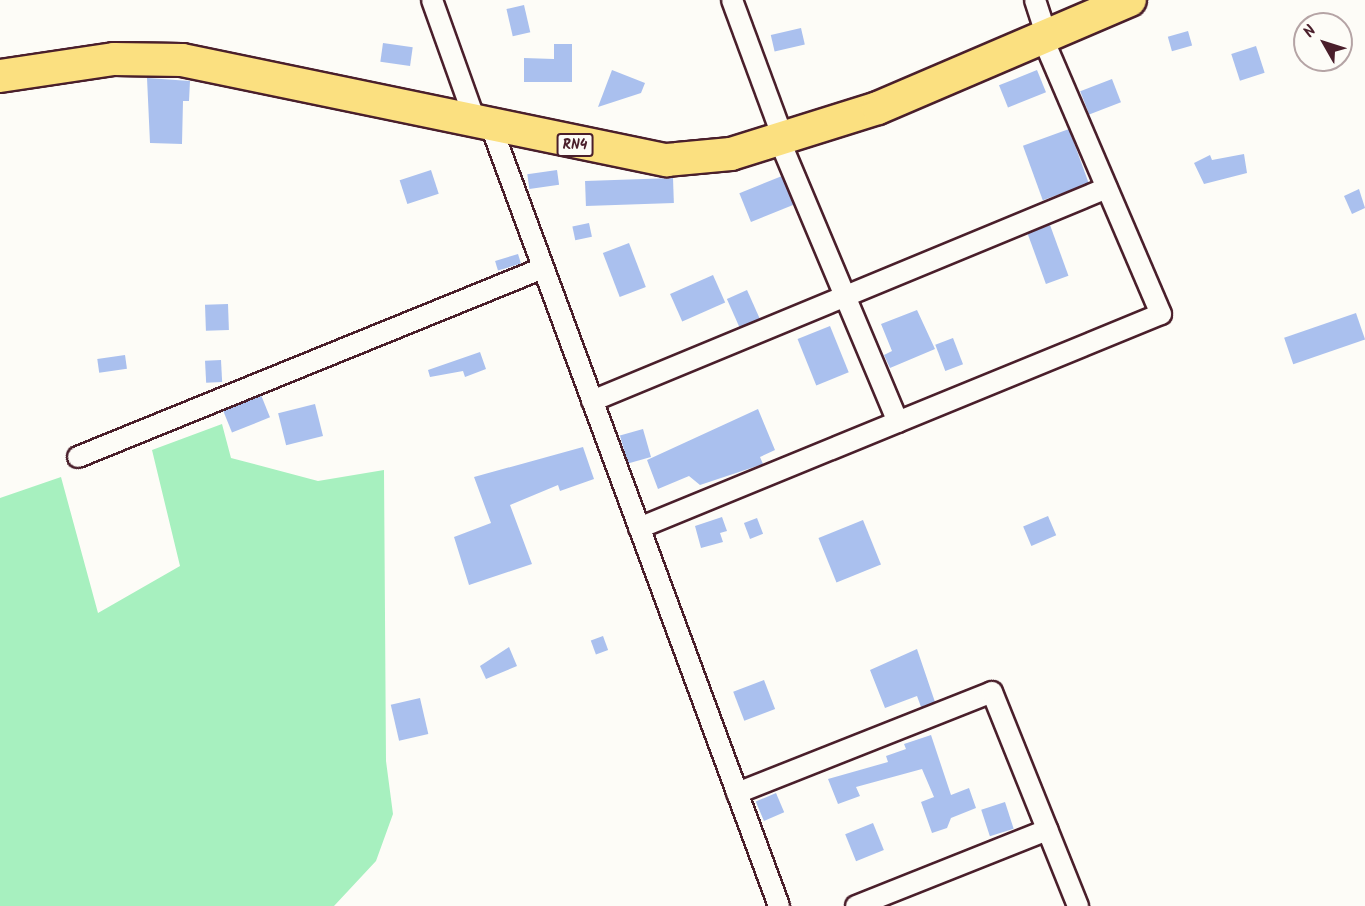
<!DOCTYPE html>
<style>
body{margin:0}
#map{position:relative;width:1365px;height:906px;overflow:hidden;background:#fdfcf7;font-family:Kalam,sans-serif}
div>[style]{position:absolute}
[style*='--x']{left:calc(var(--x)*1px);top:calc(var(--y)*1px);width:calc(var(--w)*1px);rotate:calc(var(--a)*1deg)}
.green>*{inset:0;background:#a7f0bf}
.building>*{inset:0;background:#aac0ee;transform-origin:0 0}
.roads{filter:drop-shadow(2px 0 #4a1f2b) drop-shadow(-2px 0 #4a1f2b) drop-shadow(0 2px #4a1f2b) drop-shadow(0 -2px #4a1f2b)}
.minor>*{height:20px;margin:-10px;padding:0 10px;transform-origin:10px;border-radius:10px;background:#fdfcf7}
.trunk>*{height:32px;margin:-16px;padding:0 16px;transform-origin:16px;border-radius:16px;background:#fbe080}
span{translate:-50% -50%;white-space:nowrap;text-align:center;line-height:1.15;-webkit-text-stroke:6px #fdfcf7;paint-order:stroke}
.shield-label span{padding:2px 4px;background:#fdfcf7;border:2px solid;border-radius:4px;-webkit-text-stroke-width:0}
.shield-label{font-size:14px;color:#4a1f2b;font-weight:700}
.north{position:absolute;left:1293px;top:12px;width:60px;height:60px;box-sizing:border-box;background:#fdfcf7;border:2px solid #b5a4a5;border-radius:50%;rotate:309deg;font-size:16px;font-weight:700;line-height:24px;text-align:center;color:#4a1f2b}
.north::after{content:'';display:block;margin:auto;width:21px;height:27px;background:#4a1f2b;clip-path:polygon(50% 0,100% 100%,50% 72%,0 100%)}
</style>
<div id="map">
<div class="green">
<i style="clip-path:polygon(222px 424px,231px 458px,318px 481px,384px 470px,386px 761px,393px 814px,376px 861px,334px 906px,0 906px,0 498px,61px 477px,98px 613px,180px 566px,152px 450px)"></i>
</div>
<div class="building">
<i style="left:524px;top:5px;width:28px;height:18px;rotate:77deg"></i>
<i style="left:801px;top:28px;width:17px;height:31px;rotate:77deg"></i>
<i style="left:1188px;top:31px;width:15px;height:21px;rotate:74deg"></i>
<i style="left:383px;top:43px;width:30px;height:19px;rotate:8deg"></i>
<i style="clip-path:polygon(554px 44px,572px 44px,572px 82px,524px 82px,524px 58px,554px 59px)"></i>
<i style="left:1256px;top:46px;width:28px;height:26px;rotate:72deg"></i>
<i style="clip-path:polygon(612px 70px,645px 83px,641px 93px,598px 107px)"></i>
<i style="left:1037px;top:70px;width:24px;height:41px;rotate:68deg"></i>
<i style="clip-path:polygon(147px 78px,190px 81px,189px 101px,183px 101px,182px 144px,150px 143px)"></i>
<i style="left:1112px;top:79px;width:25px;height:34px;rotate:69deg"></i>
<i style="left:1069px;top:129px;width:58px;height:49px;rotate:70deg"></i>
<i style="clip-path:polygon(1244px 154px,1247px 173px,1204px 184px,1194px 163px,1210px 155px,1212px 160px)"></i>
<i style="left:431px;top:170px;width:25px;height:33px;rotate:72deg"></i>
<i style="left:557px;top:170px;width:15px;height:30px;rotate:82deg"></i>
<i style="left:782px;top:176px;width:31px;height:46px;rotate:68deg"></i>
<i style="left:673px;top:178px;width:25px;height:88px;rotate:88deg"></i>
<i style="clip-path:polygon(1359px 189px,1365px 208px,1352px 214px,1344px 196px)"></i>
<i style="left:589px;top:223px;width:14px;height:17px;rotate:78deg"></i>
<i style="left:1050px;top:225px;width:54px;height:24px;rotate:70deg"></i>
<i style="left:629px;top:243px;width:47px;height:28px;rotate:69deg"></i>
<i style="left:518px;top:254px;width:10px;height:24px;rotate:73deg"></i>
<i style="left:713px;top:275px;width:30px;height:47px;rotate:66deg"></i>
<i style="left:747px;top:290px;width:32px;height:22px;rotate:66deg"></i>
<i style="left:228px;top:304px;width:26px;height:23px;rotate:88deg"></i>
<i style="clip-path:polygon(917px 310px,935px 349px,890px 368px,884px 355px,892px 351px,881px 324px)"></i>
<i style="left:1356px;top:313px;width:28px;height:76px;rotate:71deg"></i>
<i style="left:830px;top:326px;width:50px;height:35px;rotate:68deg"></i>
<i style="left:953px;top:338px;width:28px;height:19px;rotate:69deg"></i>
<i style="clip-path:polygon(480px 352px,486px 369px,465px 377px,463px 371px,430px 377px,428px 370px)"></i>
<i style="left:125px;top:355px;width:14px;height:28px;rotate:82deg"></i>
<i style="left:221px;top:360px;width:22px;height:16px;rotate:87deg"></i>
<i style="left:261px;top:395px;width:24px;height:41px;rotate:68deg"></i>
<i style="left:315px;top:404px;width:33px;height:38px;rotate:76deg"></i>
<i style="clip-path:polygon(758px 409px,775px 450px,760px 457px,763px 464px,700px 485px,689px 476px,658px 489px,647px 460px)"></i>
<i style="left:643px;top:429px;width:29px;height:24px;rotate:74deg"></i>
<i style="clip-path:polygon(583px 447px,594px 479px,560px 491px,558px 485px,510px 505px,532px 564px,469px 585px,454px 537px,491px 523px,474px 477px)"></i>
<i style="left:1048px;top:516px;width:21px;height:27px;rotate:67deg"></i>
<i style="clip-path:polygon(722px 517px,727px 531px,720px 533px,723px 542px,701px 548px,695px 526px)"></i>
<i style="left:757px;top:518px;width:17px;height:14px;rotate:69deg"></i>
<i style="left:863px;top:520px;width:48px;height:48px;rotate:68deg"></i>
<i style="left:603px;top:636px;width:15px;height:13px;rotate:70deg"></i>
<i style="clip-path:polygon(509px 647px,517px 666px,486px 679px,480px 666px)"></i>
<i style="clip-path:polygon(917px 649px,935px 702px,921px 707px,917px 696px,885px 708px,870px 670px)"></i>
<i style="left:764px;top:680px;width:31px;height:33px;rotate:69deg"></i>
<i style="left:420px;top:698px;width:37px;height:30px;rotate:77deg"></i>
<i style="clip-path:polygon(931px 735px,951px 795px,969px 788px,976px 808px,951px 818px,947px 828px,932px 833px,921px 802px,934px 797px,922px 769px,856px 787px,860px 796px,838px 804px,828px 779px,888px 762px,886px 756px,906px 749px,904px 744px)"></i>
<i style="left:776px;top:793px;width:21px;height:22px;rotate:67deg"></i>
<i style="left:1005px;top:802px;width:28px;height:25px;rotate:72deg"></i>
<i style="left:873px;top:823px;width:29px;height:30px;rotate:68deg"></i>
</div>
<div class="roads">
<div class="minor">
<i style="--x:432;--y:0;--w:131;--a:70.3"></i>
<i style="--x:732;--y:0;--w:147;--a:69.7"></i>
<i style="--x:1035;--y:0;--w:38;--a:72"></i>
<i style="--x:491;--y:126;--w:831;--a:69.73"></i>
<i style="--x:779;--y:139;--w:307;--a:67.2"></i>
<i style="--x:592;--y:401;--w:557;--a:-22.47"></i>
<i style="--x:78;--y:457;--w:502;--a:-22.12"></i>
<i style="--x:639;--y:528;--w:564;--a:-22.29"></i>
<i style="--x:1161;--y:314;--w:299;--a:-113.2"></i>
<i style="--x:737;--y:793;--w:274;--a:-21.6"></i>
<i style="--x:992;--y:692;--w:231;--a:68.1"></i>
<i style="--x:856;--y:906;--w:206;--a:-21.7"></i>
</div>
<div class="trunk">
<i style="--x:0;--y:76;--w:115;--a:-8.5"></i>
<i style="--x:114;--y:59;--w:68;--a:0.8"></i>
<i style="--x:182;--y:60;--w:495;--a:11.7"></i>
<i style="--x:667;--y:160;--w:64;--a:-5.4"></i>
<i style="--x:731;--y:154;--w:154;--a:-17.4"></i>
<i style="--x:878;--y:108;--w:274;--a:-23.2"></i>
</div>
</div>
<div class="shield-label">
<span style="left:575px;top:145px">RN4</span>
</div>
<div class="north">N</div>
</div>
